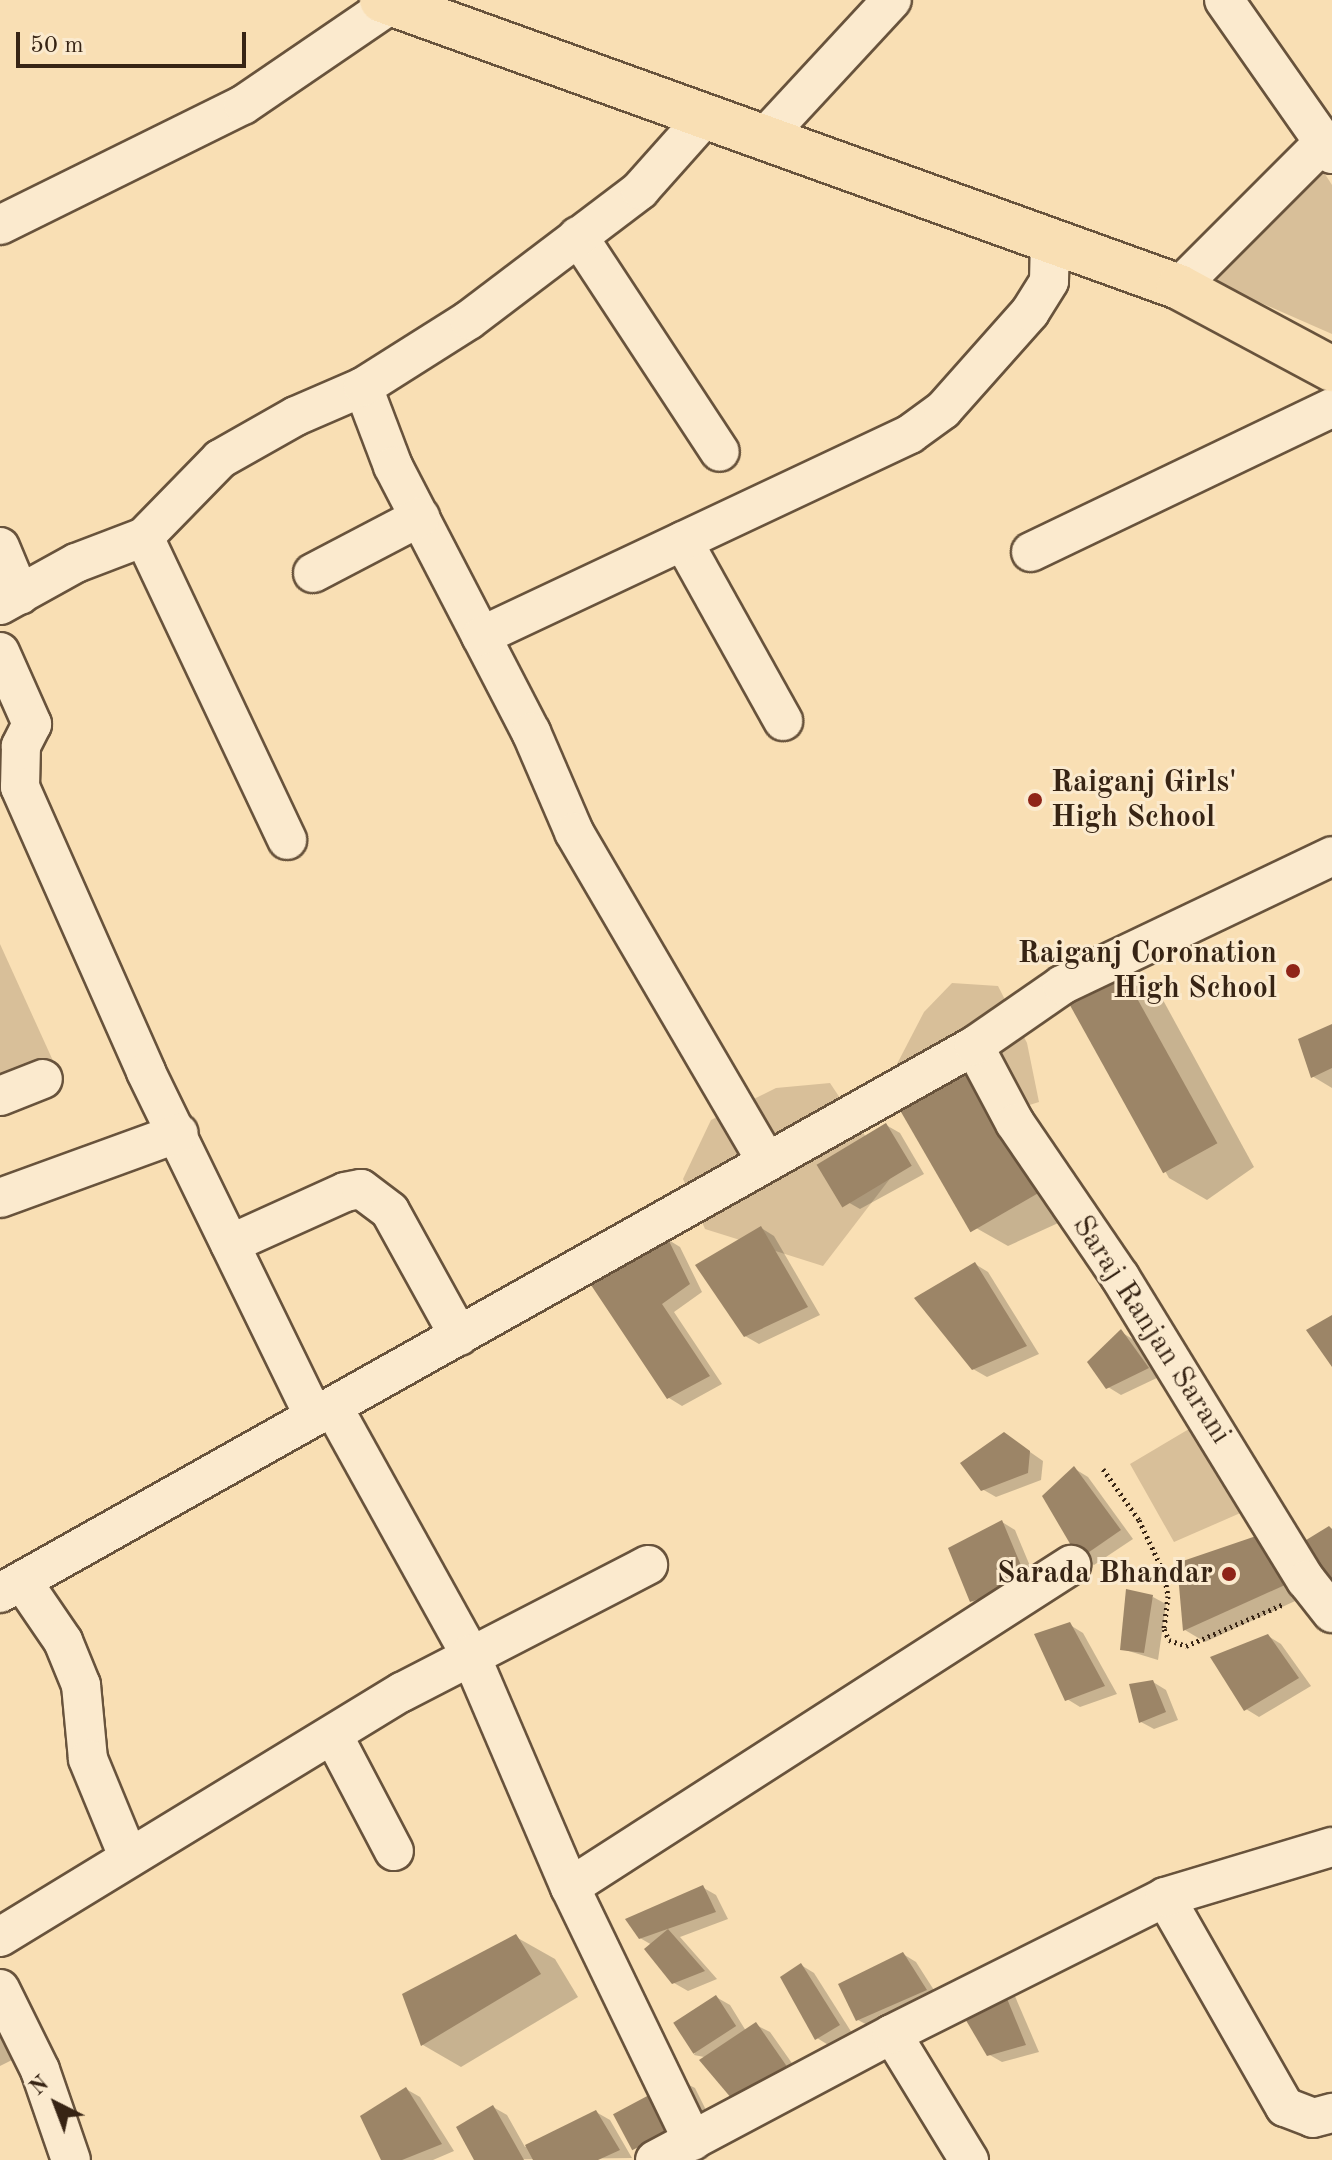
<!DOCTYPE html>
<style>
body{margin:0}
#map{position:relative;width:1332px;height:2160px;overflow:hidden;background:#f9dfb4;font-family:"Old Standard TT",serif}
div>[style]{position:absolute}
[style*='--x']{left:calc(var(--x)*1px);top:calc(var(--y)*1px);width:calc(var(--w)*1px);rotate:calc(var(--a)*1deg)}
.green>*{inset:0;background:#d8bf99}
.shadow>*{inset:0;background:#0003}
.building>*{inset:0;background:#9c8567;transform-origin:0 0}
.path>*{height:5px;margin-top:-2.5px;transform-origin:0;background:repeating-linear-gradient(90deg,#372414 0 2px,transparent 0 6px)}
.roads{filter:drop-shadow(2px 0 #68533c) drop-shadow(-2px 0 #68533c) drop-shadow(0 2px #68533c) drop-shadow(0 -2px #68533c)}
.street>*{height:38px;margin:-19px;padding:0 19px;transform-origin:19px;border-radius:19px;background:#fbeace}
.primary>*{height:44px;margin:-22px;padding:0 22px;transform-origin:22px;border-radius:22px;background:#f9dfb4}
.dots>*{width:22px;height:22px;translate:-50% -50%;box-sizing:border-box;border:4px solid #fbeace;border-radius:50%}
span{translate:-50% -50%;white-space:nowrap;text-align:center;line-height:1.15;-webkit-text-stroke:6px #fbeace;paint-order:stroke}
.poi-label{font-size:30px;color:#372414;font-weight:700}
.left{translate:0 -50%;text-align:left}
.right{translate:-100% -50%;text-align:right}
.street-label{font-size:30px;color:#372414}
.north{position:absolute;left:16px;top:2064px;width:80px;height:80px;-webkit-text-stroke:6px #fbeace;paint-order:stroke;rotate:318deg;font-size:22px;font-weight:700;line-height:32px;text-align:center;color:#372414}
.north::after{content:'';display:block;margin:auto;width:28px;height:36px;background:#372414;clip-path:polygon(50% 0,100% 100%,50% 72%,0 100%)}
.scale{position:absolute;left:16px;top:32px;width:230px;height:36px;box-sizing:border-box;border:4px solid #372414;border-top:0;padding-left:10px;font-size:24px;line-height:28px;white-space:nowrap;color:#372414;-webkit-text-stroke:6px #fbeace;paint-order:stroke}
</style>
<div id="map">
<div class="green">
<i style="clip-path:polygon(1323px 171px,1332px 185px,1332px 334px,1211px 281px)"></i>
<i style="clip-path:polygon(0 944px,59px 1074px,0 1093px)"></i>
<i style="clip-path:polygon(952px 983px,998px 986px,1027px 1043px,1039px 1102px,952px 1129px,911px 1128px,897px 1064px,924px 1012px)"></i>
<i style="clip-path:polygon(830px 1083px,892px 1176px,823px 1266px,705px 1229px,683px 1179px,711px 1120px,776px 1088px)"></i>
<i style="clip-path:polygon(1189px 1429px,1245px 1511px,1174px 1542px,1130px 1464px)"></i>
</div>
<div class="shadow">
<i style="clip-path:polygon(1118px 967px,1157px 989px,1254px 1167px,1207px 1200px,1169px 1178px,1067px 995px)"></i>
<i style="clip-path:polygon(1332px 1027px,1332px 1088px,1312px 1076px)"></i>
<i style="clip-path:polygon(900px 1106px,1078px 1214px,1008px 1246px,969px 1224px)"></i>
<i style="clip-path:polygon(886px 1125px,900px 1133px,924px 1174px,860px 1209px,846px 1201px)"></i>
<i style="clip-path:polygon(761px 1228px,774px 1236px,820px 1315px,759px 1344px,745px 1336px)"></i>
<i style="clip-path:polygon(667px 1239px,680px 1247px,702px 1292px,674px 1312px,722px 1384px,682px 1406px,669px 1398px,592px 1282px)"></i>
<i style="clip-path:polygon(975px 1264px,988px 1272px,1039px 1354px,987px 1377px,973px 1369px)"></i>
<i style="clip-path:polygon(1121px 1332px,1134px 1340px,1161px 1376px,1121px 1395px,1108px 1387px)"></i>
<i style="clip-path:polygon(1004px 1434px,1043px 1461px,1041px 1480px,996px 1497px,982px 1489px)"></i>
<i style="clip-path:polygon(1075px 1469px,1088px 1477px,1133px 1539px,1094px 1565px,1080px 1557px)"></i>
<i style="clip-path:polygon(1002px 1522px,1015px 1530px,1040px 1590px,986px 1608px,972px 1601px)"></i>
<i style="clip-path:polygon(1262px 1536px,1304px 1597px,1205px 1642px,1185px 1630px)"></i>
<i style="clip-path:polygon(1153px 1597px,1166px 1604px,1158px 1660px,1122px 1649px)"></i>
<i style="clip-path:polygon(1070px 1625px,1083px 1633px,1117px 1694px,1080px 1707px,1067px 1699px)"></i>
<i style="clip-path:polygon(1268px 1636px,1281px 1644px,1311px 1686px,1259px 1717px,1246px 1709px)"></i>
<i style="clip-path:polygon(1153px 1682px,1166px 1690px,1178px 1720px,1154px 1729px,1141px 1722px)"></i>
<i style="clip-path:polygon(702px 1887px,716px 1895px,728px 1919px,680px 1937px,717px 1979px,688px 1991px,674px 1983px,652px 1945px,640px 1938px)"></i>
<i style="clip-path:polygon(516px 1937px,555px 1959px,578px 1997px,461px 2067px,423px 2045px,405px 1995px)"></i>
<i style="clip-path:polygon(903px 1954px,916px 1962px,939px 1998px,871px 2027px,858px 2020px)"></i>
<i style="clip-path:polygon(801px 1965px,814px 1973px,852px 2033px,830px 2046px,817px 2038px)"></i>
<i style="clip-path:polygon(1001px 1986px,1014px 1994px,1039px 2052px,1002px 2062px,988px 2054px)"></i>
<i style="clip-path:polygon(0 1989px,34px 2049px,0 2066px)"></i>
<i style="clip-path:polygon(716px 1997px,730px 2005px,746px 2031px,756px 2025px,770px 2032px,801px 2076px,694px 2055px)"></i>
<i style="clip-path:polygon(681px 2081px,695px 2088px,712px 2122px,645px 2152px,631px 2144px)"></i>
<i style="clip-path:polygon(406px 2089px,420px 2097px,454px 2151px,433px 2160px,383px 2160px)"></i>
<i style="clip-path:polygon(493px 2107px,507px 2115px,525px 2147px,596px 2112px,610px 2120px,632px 2158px,476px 2160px)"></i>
</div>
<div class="building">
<i style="left:1118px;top:964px;width:205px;height:62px;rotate:61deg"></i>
<i style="clip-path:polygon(1332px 1024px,1332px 1068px,1311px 1078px,1298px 1039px)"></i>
<i style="left:968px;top:1064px;width:147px;height:82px;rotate:60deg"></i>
<i style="left:886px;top:1123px;width:50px;height:81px;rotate:59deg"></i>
<i style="clip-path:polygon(761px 1226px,808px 1307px,744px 1337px,695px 1265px)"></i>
<i style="clip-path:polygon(667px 1237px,690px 1284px,662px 1304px,710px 1376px,667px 1399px,589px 1282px)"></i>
<i style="clip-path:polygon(975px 1262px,1027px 1346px,972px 1370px,914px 1298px)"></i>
<i style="clip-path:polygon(1332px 1315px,1332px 1367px,1306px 1330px)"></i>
<i style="clip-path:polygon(1121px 1329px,1149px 1368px,1106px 1389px,1087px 1362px)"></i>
<i style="clip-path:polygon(1004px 1432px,1030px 1451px,1028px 1473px,981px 1491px,960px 1463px)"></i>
<i style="clip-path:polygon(1074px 1466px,1121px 1530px,1079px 1559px,1042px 1496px)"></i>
<i style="clip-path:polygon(1002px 1520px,1028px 1582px,970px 1602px,948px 1548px)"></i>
<i style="clip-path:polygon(1329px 1526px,1332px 1529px,1332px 1594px,1298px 1545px)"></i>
<i style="clip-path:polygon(1262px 1534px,1285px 1585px,1183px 1631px,1177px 1563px)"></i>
<i style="clip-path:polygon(1126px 1589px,1153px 1595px,1144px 1653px,1120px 1650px)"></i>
<i style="clip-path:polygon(1070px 1622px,1105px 1686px,1065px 1701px,1034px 1634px)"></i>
<i style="clip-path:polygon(1268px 1634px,1299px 1678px,1244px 1711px,1210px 1657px)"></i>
<i style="clip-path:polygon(1153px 1680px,1166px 1712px,1139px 1723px,1129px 1684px)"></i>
<i style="clip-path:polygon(703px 1885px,716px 1912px,639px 1939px,625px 1919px)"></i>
<i style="clip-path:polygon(668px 1929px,705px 1971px,672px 1984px,644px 1949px)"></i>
<i style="clip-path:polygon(516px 1934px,541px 1974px,421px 2046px,402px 1994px)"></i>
<i style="clip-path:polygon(903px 1952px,927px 1990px,856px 2021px,838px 1984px)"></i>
<i style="clip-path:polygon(801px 1963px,840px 2025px,815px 2040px,780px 1977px)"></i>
<i style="clip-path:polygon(1001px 1984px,1026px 2045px,987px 2056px,957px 2005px)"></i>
<i style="left:716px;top:1995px;width:37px;height:51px;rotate:57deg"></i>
<i style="clip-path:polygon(756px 2022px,788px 2068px,732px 2099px,699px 2060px)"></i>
<i style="left:681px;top:2078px;width:41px;height:77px;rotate:62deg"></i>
<i style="clip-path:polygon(406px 2087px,442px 2144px,402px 2160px,381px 2160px,360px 2116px)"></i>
<i style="clip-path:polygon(493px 2105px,524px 2160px,474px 2160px,456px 2127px)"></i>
<i style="clip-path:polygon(596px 2110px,620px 2150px,598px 2160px,533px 2160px,525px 2145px)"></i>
</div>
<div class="path">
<i style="--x:1103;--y:1469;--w:62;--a:54.8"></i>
<i style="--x:1139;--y:1520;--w:59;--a:64.7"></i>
<i style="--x:1164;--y:1573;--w:23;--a:80"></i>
<i style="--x:1168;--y:1596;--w:33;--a:97"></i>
<i style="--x:1164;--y:1629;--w:12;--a:66"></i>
<i style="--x:1169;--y:1640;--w:18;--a:19"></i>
<i style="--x:1186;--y:1646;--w:107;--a:-23.2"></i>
</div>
<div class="roads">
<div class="street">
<i style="--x:1224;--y:0;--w:188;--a:55"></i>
<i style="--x:764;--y:138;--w:188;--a:-47.2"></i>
<i style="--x:0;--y:225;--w:271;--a:-26.3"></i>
<i style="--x:243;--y:105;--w:186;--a:-34.3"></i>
<i style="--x:578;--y:236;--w:258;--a:56.7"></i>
<i style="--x:1179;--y:287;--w:205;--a:-45"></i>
<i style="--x:363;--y:387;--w:85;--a:69.2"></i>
<i style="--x:393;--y:466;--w:300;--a:62.6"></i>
<i style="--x:531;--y:732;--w:109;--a:66.7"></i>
<i style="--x:574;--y:832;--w:382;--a:59.7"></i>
<i style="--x:144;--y:537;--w:335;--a:64.7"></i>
<i style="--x:683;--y:541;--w:206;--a:60.9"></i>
<i style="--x:0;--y:547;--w:52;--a:67.4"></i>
<i style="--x:1031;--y:552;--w:334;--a:-25.6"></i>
<i style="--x:313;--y:573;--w:121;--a:-27.6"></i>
<i style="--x:0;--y:605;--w:87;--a:-28.9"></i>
<i style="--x:76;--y:563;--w:73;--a:-20.9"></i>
<i style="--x:144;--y:537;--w:109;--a:-45.7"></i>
<i style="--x:220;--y:459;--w:87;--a:-29.5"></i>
<i style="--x:296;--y:416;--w:73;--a:-23.4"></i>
<i style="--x:363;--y:387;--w:125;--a:-32.3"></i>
<i style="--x:469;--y:320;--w:215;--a:-37.2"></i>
<i style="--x:640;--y:190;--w:98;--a:-48.3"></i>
<i style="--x:481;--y:636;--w:474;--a:-25.2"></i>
<i style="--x:910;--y:434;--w:41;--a:-36"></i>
<i style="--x:943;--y:410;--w:131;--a:-48.4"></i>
<i style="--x:1030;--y:312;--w:36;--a:-58"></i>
<i style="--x:1049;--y:281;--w:40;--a:-88.6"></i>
<i style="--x:0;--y:652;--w:79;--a:66"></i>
<i style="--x:32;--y:724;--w:25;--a:117"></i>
<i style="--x:21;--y:746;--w:41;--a:91.4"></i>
<i style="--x:20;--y:787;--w:312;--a:66.1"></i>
<i style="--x:146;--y:1072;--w:383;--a:64"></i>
<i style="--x:974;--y:1046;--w:87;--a:62"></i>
<i style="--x:1015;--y:1123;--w:186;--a:55.7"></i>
<i style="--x:1120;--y:1277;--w:356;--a:58.5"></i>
<i style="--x:1306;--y:1580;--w:42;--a:51.8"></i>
<i style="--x:0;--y:1096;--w:46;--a:-21.6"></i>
<i style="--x:0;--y:1198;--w:190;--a:-20"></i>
<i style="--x:230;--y:1244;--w:126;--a:-24.3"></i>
<i style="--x:345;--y:1192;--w:16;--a:-11"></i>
<i style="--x:361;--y:1189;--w:36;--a:37"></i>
<i style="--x:390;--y:1211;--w:143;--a:61.1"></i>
<i style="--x:333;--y:1407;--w:282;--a:61"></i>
<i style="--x:470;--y:1654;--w:254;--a:66.8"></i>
<i style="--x:570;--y:1887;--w:282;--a:64.2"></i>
<i style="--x:22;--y:1581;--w:73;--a:55.7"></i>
<i style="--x:63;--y:1641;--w:48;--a:67.8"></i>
<i style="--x:81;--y:1685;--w:74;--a:84.6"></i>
<i style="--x:88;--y:1759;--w:105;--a:67.6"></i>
<i style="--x:0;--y:1593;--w:1117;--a:-29.32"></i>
<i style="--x:974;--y:1046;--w:107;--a:-34.7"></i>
<i style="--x:1062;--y:985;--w:299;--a:-25.5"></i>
<i style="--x:333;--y:1735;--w:131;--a:62.3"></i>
<i style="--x:570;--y:1887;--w:596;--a:-32.73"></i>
<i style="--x:1165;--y:1897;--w:242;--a:60.3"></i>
<i style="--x:1285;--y:2107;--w:30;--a:21"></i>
<i style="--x:1313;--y:2118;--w:20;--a:-15"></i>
<i style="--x:0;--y:1937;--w:471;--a:-31.4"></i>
<i style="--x:402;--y:1692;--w:277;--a:-27.3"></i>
<i style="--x:0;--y:1989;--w:90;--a:63.7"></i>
<i style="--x:40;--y:2070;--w:95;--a:71"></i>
<i style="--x:892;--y:2034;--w:148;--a:58.6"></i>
<i style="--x:655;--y:2160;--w:268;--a:-28"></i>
<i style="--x:892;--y:2034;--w:305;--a:-26.6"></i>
<i style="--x:1165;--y:1897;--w:174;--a:-16.7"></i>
</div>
<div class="primary">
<i style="--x:382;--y:0;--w:847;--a:19.8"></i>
<i style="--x:1179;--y:287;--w:174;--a:28.2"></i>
</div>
</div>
<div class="dots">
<i style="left:1035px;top:800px;background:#8f2418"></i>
<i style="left:1293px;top:971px;background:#8f2418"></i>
<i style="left:1229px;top:1574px;background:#8f2418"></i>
</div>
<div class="poi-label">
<span class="left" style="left:1051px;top:800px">Raiganj Girls'<br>High School</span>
<span class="right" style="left:1277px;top:971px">Raiganj Coronation<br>High School</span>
<span class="right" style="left:1213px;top:1574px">Sarada Bhandar</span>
</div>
<div class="street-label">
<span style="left:1151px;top:1330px;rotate:57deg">Saraj Ranjan Sarani</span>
</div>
<div class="north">N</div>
<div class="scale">50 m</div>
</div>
